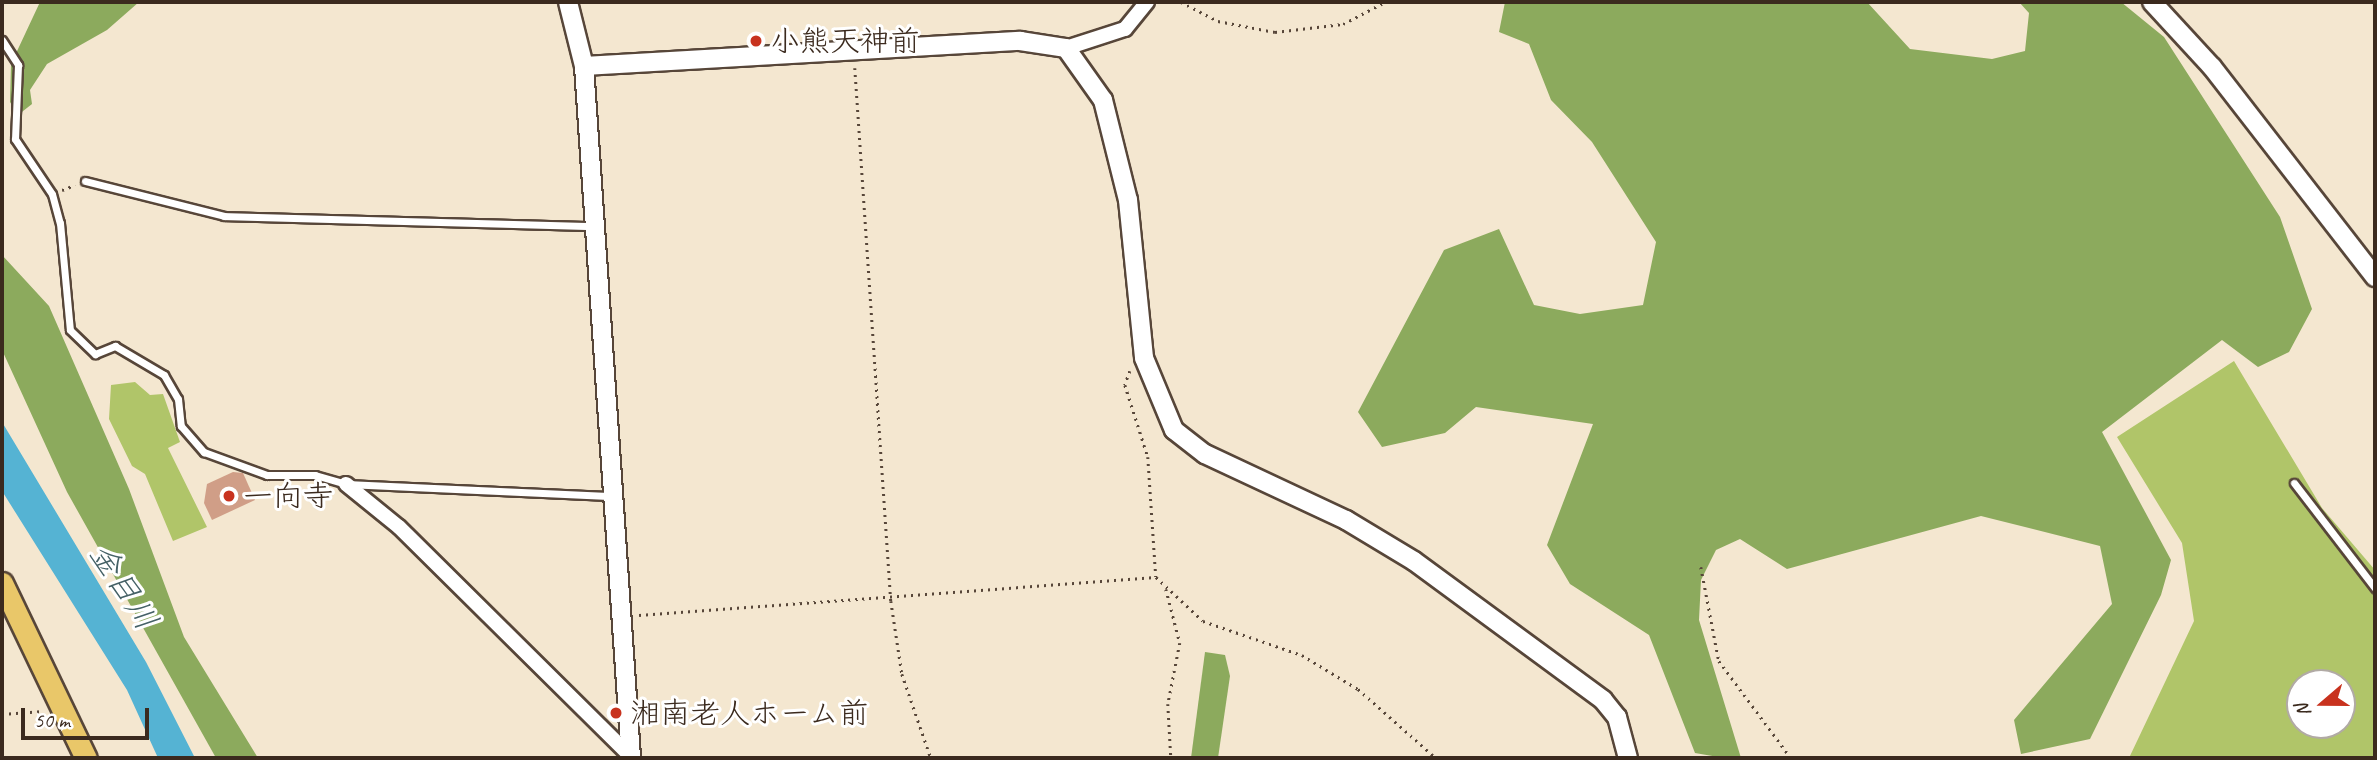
<!DOCTYPE html>
<meta charset="utf-8">
<style>
body{margin:0}
#map{position:relative;width:2377px;height:760px;overflow:hidden;background:#f4e7d0;font-family:Caveat,"Klee One",sans-serif}
div>[style]{position:absolute}
[style*='--x']{left:calc(var(--x)*1px);top:calc(var(--y)*1px);width:calc(var(--w)*1px);rotate:calc(var(--a)*1deg)}
.green>*{inset:0;background:#b0c569}
.forest>*{inset:0;background:#8caa5d}
.water>*{inset:0;background:#55b3d3}
.building>*{inset:0;background:#d09e87}
.path>*{height:2.5px;margin-top:-1.25px;transform-origin:0;background:repeating-linear-gradient(90deg,#574639 0 2px,transparent 0 7px)}
.roads{filter:drop-shadow(2px 0 #574639) drop-shadow(-2px 0 #574639) drop-shadow(0 2px #574639) drop-shadow(0 -2px #574639)}
.service>*{height:7px;margin:-3.5px;padding:0 3.5px;transform-origin:3.5px;border-radius:3.5px;background:#fff}
.minor>*{height:14px;margin:-7px;padding:0 7px;transform-origin:7px;border-radius:7px;background:#fff}
.tertiary>*{height:18px;margin:-9px;padding:0 9px;transform-origin:9px;border-radius:9px;background:#fff}
.primary>*{height:21px;margin:-10.5px;padding:0 10.5px;transform-origin:10.5px;border-radius:10.5px;background:#e9c769}
.dots>*{width:19px;height:19px;translate:-50% -50%;box-sizing:border-box;border:4px solid #fff;border-radius:50%}
span{translate:-50% -50%;white-space:nowrap;text-align:center;line-height:1.15;-webkit-text-stroke:6px #fff;paint-order:stroke}
.poi-label{font-size:30px;color:#3b2a1e}
.left{translate:0 -50%;text-align:left}
.water-label{font-size:32px;color:#456166;font-style:italic}
.frame{position:absolute;inset:0;border:4px solid #3b2a1e;pointer-events:none}
.north{position:absolute;left:2286px;top:669px;width:70px;height:70px;box-sizing:border-box;background:#fff;border:2px solid #b1aaa5;border-radius:50%;rotate:250deg;font-size:19px;font-weight:700;line-height:28px;text-align:center;color:#3b2a1e}
.north::after{content:'';display:block;margin:auto;width:24px;height:32px;background:#c8321e;clip-path:polygon(50% 0,100% 100%,50% 72%,0 100%)}
.scale{position:absolute;left:21px;top:708px;width:128px;height:32px;box-sizing:border-box;border:4px solid #3b2a1e;border-top:0;padding-left:9px;font-size:21px;line-height:24px;white-space:nowrap;color:#3b2a1e;-webkit-text-stroke:5px #fff;paint-order:stroke}
</style>
<div id="map">
<div class="green">
<i style="clip-path:polygon(evenodd,2234px 361px,2322px 508px,2375px 570px,2375px 758px,2129px 758px,2194px 621px,2182px 543px,2117px 437px,2234px 361px,2300px 683px,2342px 683px,2342px 725px,2300px 725px,2300px 683px)"></i>
<i style="clip-path:polygon(135px 382px,150px 395px,163px 394px,180px 442px,168px 448px,207px 527px,173px 541px,145px 474px,132px 466px,109px 419px,111px 385px)"></i>
</div>
<div class="forest">
<i style="clip-path:polygon(40px 2px,139px 2px,107px 30px,47px 64px,30px 90px,32px 104px,18px 115px,10px 102px,11px 64px)"></i>
<i style="clip-path:polygon(1505px 2px,1867px 2px,1910px 49px,1992px 59px,2025px 51px,2029px 13px,2019px 2px,2121px 2px,2164px 37px,2280px 217px,2312px 309px,2289px 352px,2258px 367px,2222px 340px,2102px 432px,2171px 560px,2161px 595px,2090px 739px,2021px 754px,2014px 720px,2112px 604px,2100px 546px,1981px 516px,1787px 569px,1740px 539px,1716px 550px,1701px 580px,1699px 620px,1741px 758px,1724px 758px,1695px 753px,1649px 635px,1570px 584px,1547px 545px,1593px 424px,1476px 407px,1445px 433px,1382px 447px,1358px 412px,1444px 250px,1499px 229px,1534px 305px,1580px 314px,1643px 305px,1656px 242px,1592px 142px,1551px 100px,1529px 44px,1499px 32px)"></i>
<i style="clip-path:polygon(2px 255px,49px 306px,129px 489px,184px 637px,258px 758px,216px 758px,67px 492px,2px 350px)"></i>
<i style="clip-path:polygon(1205px 652px,1225px 655px,1230px 676px,1218px 758px,1191px 758px)"></i>
</div>
<div class="water">
<i style="clip-path:polygon(2px 422px,146px 662px,195px 758px,158px 758px,127px 690px,2px 491px)"></i>
</div>
<div class="building">
<i style="clip-path:polygon(233px 472px,243px 473px,255px 500px,212px 520px,204px 503px,207px 484px)"></i>
</div>
<div class="path">
<i style="--x:1181;--y:2;--w:42;--a:27.2"></i>
<i style="--x:1218;--y:21;--w:58;--a:10.9"></i>
<i style="--x:1275;--y:32;--w:68;--a:-6.7"></i>
<i style="--x:1343;--y:24;--w:47;--a:-27.6"></i>
<i style="--x:855;--y:68;--w:534;--a:86.14"></i>
<i style="--x:891;--y:601;--w:74;--a:81.4"></i>
<i style="--x:902;--y:674;--w:89;--a:71"></i>
<i style="--x:62;--y:190;--w:14;--a:-21"></i>
<i style="--x:1130;--y:371;--w:15;--a:110"></i>
<i style="--x:1125;--y:385;--w:76;--a:72.3"></i>
<i style="--x:1148;--y:457;--w:120;--a:86.2"></i>
<i style="--x:1156;--y:577;--w:64;--a:43.1"></i>
<i style="--x:1203;--y:621;--w:105;--a:19"></i>
<i style="--x:1302;--y:655;--w:66;--a:31.3"></i>
<i style="--x:1358;--y:689;--w:104;--a:41.5"></i>
<i style="--x:1701;--y:567;--w:96;--a:79.2"></i>
<i style="--x:1719;--y:661;--w:121;--a:53.4"></i>
<i style="--x:1166;--y:589;--w:56;--a:75.5"></i>
<i style="--x:1180;--y:643;--w:62;--a:101.1"></i>
<i style="--x:1168;--y:704;--w:54;--a:86.8"></i>
<i style="--x:639;--y:615;--w:518;--a:-4.2"></i>
<i style="--x:2;--y:714;--w:42;--a:-4.1"></i>
</div>
<div class="roads">
<div class="service">
<i style="--x:2;--y:40;--w:30;--a:57"></i>
<i style="--x:18;--y:65;--w:74;--a:92.3"></i>
<i style="--x:15;--y:139;--w:66;--a:56.1"></i>
<i style="--x:52;--y:194;--w:30;--a:75"></i>
<i style="--x:60;--y:223;--w:107;--a:84.7"></i>
<i style="--x:70;--y:330;--w:35;--a:44"></i>
<i style="--x:95;--y:354;--w:22;--a:-22"></i>
<i style="--x:115;--y:346;--w:57;--a:30.6"></i>
<i style="--x:164;--y:375;--w:28;--a:60"></i>
<i style="--x:178;--y:399;--w:27;--a:84"></i>
<i style="--x:181;--y:426;--w:35;--a:49"></i>
<i style="--x:204;--y:452;--w:67;--a:20.1"></i>
<i style="--x:267;--y:475;--w:48;--a:0"></i>
<i style="--x:315;--y:475;--w:32;--a:16"></i>
<i style="--x:346;--y:484;--w:268;--a:2.6"></i>
<i style="--x:85;--y:181;--w:143;--a:14.1"></i>
<i style="--x:224;--y:216;--w:368;--a:1.6"></i>
<i style="--x:2294;--y:483;--w:133;--a:52.4"></i>
</div>
<div class="minor">
<i style="--x:1066;--y:48;--w:62;--a:-17.9"></i>
<i style="--x:1125;--y:29;--w:35;--a:-51"></i>
<i style="--x:346;--y:484;--w:68;--a:39.1"></i>
<i style="--x:399;--y:527;--w:322;--a:44.7"></i>
</div>
<div class="tertiary">
<i style="--x:568;--y:2;--w:66;--a:76"></i>
<i style="--x:584;--y:66;--w:694;--a:86.11"></i>
<i style="--x:2152;--y:2;--w:88;--a:47.3"></i>
<i style="--x:2212;--y:67;--w:266;--a:52.2"></i>
<i style="--x:584;--y:66;--w:437;--a:-3.3"></i>
<i style="--x:1020;--y:41;--w:47;--a:8.7"></i>
<i style="--x:1066;--y:48;--w:64;--a:54.6"></i>
<i style="--x:1103;--y:100;--w:103;--a:76"></i>
<i style="--x:1128;--y:200;--w:159;--a:84.2"></i>
<i style="--x:1144;--y:358;--w:78;--a:67.4"></i>
<i style="--x:1174;--y:430;--w:39;--a:38"></i>
<i style="--x:1205;--y:454;--w:156;--a:25.1"></i>
<i style="--x:1346;--y:520;--w:79;--a:31.1"></i>
<i style="--x:1414;--y:561;--w:235;--a:36.3"></i>
<i style="--x:1603;--y:700;--w:22;--a:51"></i>
<i style="--x:1617;--y:717;--w:42;--a:75"></i>
</div>
<div class="primary">
<i style="--x:2;--y:583;--w:194;--a:64.4"></i>
</div>
</div>
<div class="dots">
<i style="left:756px;top:41px;background:#c8321e"></i>
<i style="left:229px;top:496px;background:#c8321e"></i>
<i style="left:616px;top:713px;background:#c8321e"></i>
</div>
<div class="poi-label">
<span class="left" style="left:770px;top:41px">小熊天神前</span>
<span class="left" style="left:243px;top:496px">一向寺</span>
<span class="left" style="left:630px;top:713px">湘南老人ホーム前</span>
</div>
<div class="water-label">
<span style="left:123px;top:587px;rotate:57deg">金目川</span>
</div>
<div class="frame"></div>
<div class="north">N</div>
<div class="scale">50 m</div>
</div>
